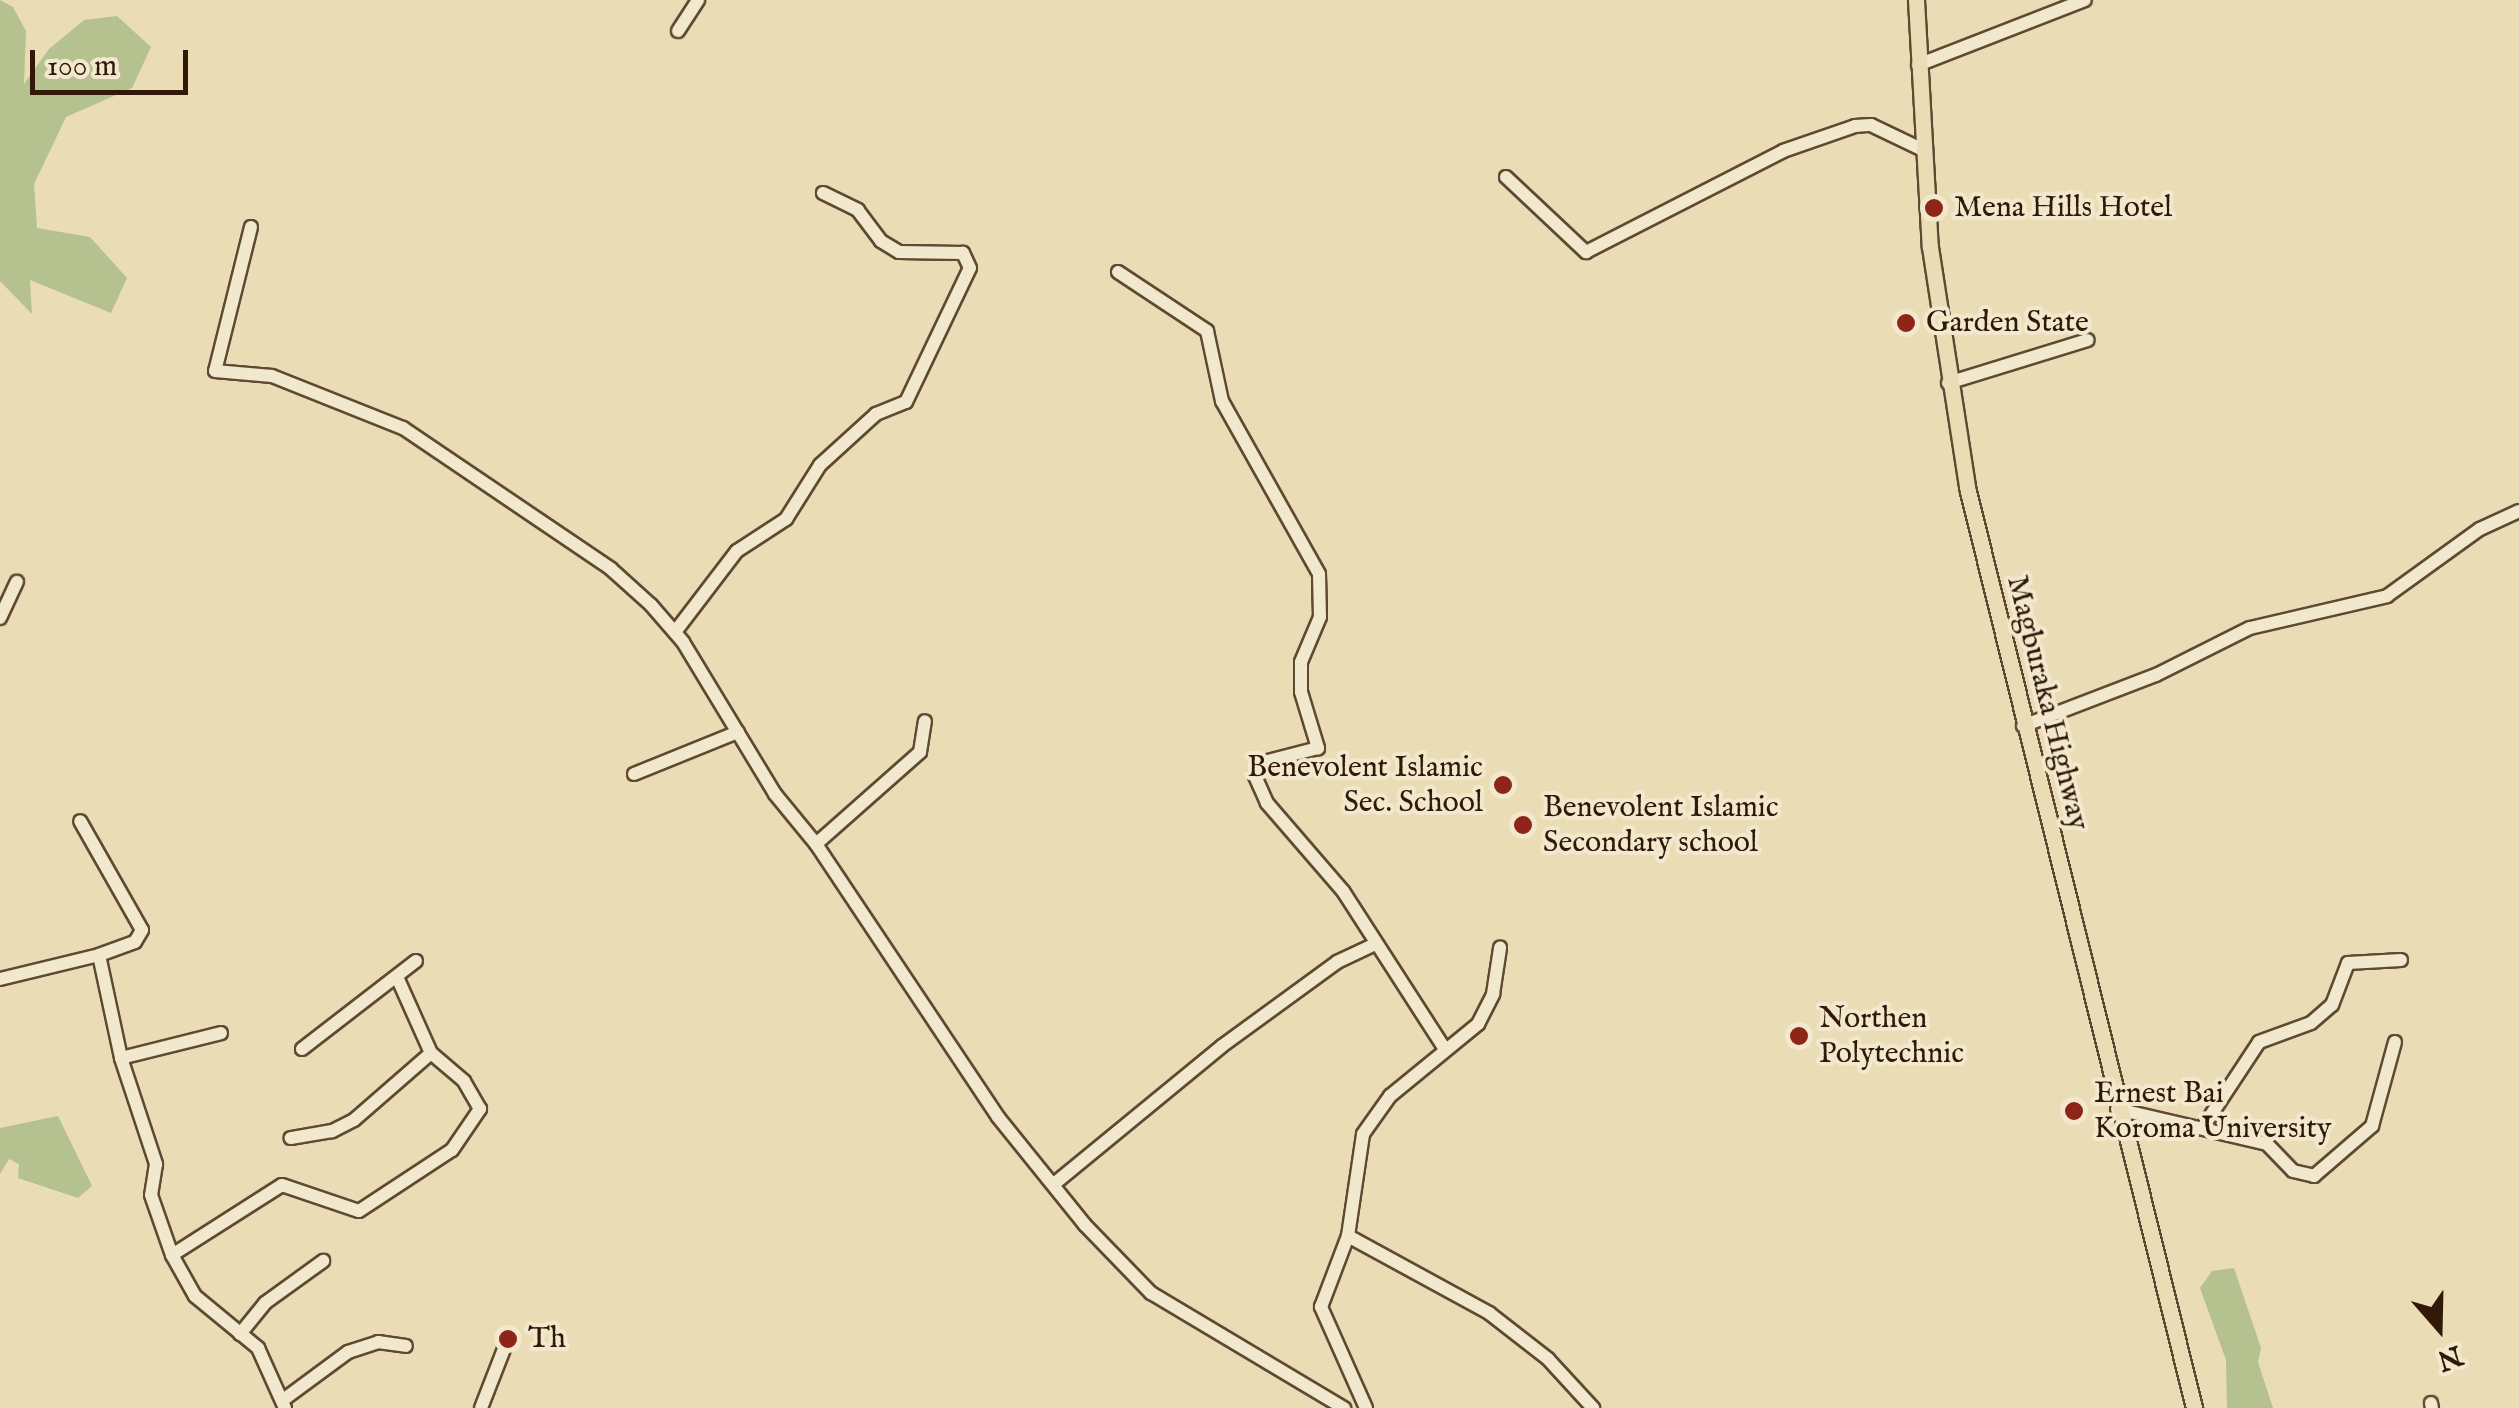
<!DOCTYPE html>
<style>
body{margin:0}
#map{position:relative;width:2519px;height:1408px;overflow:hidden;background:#eadcb4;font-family:"IM FELL English",serif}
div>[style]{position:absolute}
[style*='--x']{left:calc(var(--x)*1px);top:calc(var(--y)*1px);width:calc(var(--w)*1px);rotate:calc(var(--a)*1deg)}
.green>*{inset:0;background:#b5c18f}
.roads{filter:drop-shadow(2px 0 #5f4932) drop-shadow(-2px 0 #5f4932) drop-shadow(0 2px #5f4932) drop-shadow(0 -2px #5f4932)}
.minor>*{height:12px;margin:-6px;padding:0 6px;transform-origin:6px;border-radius:6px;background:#f1e8ce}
.major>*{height:15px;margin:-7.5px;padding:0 7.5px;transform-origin:7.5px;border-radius:7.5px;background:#eadcb4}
.dots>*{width:28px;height:28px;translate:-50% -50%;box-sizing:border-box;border:5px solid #f1e8ce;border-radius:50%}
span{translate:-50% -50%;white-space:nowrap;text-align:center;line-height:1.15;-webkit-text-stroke:8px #f1e8ce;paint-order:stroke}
.poi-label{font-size:30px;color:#311807}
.left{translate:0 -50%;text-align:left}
.right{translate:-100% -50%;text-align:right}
.street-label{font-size:30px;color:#311807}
.north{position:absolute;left:2389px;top:1278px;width:100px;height:100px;-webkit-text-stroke:8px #f1e8ce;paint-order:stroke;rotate:160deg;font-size:28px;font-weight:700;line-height:40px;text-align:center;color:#311807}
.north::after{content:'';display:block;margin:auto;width:35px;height:45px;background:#311807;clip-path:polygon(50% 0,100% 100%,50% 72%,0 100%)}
.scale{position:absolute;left:30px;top:50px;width:158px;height:45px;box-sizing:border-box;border:5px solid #311807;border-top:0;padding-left:12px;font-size:30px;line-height:35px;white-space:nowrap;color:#311807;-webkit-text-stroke:8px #f1e8ce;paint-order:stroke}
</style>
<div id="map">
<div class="green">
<i style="clip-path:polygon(0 0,13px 7px,26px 31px,24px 84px,49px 49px,84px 20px,117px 16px,151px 47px,132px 88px,66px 117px,34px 184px,37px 228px,90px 237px,127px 278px,111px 313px,30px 280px,32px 314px,0 281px)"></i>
<i style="clip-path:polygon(58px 1116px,92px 1186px,78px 1198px,18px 1178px,19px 1164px,9px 1159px,0 1174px,0 1128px)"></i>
<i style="clip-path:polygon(2234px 1268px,2261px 1348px,2258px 1362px,2273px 1408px,2227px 1408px,2226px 1360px,2200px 1288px,2212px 1271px)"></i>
</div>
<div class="roads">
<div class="minor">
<i style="--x:678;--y:31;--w:37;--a:-57"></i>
<i style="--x:1918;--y:65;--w:179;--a:-21.3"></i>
<i style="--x:1506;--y:177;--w:110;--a:43.2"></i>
<i style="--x:1586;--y:252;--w:221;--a:-27.1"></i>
<i style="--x:1783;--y:151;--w:76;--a:-19.1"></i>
<i style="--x:1855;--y:126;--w:16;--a:-4"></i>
<i style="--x:1871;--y:125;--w:55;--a:25.6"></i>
<i style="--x:251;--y:227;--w:148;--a:104"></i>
<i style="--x:215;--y:371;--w:57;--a:5"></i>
<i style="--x:272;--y:376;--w:141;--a:21.7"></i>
<i style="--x:403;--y:428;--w:251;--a:34.1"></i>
<i style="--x:611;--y:569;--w:54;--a:42"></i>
<i style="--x:651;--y:605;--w:49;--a:49.1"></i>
<i style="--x:683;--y:642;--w:178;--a:58.8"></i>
<i style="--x:775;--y:794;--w:65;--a:50.6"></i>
<i style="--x:816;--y:844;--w:328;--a:56.3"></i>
<i style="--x:998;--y:1117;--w:139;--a:51.1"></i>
<i style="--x:1085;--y:1225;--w:95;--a:45.9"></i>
<i style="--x:1151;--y:1293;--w:225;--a:30.8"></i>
<i style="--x:1118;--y:272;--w:107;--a:33.5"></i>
<i style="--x:1207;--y:331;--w:72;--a:77.9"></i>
<i style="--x:1222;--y:401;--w:198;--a:60.7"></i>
<i style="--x:1319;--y:574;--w:43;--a:88.7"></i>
<i style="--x:1320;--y:617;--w:49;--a:112.9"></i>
<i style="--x:1301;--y:662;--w:30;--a:90"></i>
<i style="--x:1301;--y:692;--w:59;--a:73.1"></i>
<i style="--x:1318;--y:748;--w:60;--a:165.5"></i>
<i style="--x:1260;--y:763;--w:14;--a:111"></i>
<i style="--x:1255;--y:776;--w:30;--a:66"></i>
<i style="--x:1267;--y:803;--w:116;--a:49.2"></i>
<i style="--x:1343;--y:891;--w:188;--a:57.2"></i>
<i style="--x:1948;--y:383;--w:146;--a:-17.1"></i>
<i style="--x:0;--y:618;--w:40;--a:-65"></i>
<i style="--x:675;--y:632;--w:102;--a:-52.6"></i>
<i style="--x:737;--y:551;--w:59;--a:-33.1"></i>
<i style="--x:786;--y:519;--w:64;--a:-57.8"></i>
<i style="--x:820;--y:465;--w:76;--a:-42.3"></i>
<i style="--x:876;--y:414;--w:32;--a:-22"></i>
<i style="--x:906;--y:402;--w:148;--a:-64.5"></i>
<i style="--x:970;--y:268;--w:17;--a:-115"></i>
<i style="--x:963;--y:253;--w:64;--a:-179.1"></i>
<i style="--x:899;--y:252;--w:21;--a:-149"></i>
<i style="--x:881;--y:241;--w:39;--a:-127"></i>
<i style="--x:858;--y:210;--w:39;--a:-154"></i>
<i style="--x:2023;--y:726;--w:142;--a:-21"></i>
<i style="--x:2156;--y:675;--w:105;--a:-26.6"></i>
<i style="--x:2250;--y:628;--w:141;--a:-13.1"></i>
<i style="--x:2387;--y:596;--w:115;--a:-35.8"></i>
<i style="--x:2480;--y:529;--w:43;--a:-24.8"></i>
<i style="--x:634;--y:774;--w:112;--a:-22"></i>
<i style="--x:816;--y:844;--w:139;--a:-41.5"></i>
<i style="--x:920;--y:752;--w:31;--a:-81"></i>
<i style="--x:99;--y:955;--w:105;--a:77.9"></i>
<i style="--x:121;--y:1058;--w:112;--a:71.7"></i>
<i style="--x:156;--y:1164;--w:31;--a:99"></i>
<i style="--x:151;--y:1195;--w:64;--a:70.7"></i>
<i style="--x:172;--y:1255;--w:47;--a:60.7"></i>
<i style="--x:195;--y:1296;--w:82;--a:39.5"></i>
<i style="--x:258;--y:1348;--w:66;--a:65.8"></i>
<i style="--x:397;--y:977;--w:83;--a:65.9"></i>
<i style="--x:0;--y:979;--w:102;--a:-13.6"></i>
<i style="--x:99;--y:955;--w:38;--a:-20"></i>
<i style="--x:135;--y:942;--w:14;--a:-60"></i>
<i style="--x:142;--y:930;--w:125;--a:-119.6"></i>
<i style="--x:302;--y:1049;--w:144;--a:-37.7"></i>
<i style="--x:121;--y:1058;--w:103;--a:-14"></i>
<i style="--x:2117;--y:1109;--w:154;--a:13.1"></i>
<i style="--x:2267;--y:1144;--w:37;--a:46"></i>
<i style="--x:2293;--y:1171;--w:22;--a:13"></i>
<i style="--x:2314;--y:1176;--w:77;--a:-40.8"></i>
<i style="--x:2372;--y:1126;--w:87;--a:-74.7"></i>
<i style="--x:2205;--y:1124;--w:98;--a:-56.6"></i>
<i style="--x:2259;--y:1042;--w:55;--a:-20.1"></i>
<i style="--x:2311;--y:1023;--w:28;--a:-41"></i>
<i style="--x:2332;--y:1005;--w:45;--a:-69.1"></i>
<i style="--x:2348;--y:963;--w:53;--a:-3.2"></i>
<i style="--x:1054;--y:1184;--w:217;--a:-39.4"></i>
<i style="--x:1222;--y:1046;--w:142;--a:-36.1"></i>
<i style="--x:1337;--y:962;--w:42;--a:-25.3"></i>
<i style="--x:1348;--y:1236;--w:161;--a:28.6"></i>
<i style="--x:1489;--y:1313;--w:75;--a:37.9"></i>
<i style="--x:1548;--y:1359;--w:67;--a:47.4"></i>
<i style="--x:172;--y:1255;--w:130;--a:-32.5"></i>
<i style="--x:282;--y:1185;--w:81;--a:18.7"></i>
<i style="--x:359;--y:1211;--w:111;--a:-33.3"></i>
<i style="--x:452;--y:1150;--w:50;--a:-55.7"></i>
<i style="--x:480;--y:1109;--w:32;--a:-120"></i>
<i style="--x:464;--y:1081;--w:43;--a:-139.7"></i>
<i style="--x:431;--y:1053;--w:102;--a:139"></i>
<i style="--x:354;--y:1120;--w:25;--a:153"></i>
<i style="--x:332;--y:1131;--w:42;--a:170.3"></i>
<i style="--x:240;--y:1334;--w:40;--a:-51"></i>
<i style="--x:265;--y:1303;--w:72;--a:-35.9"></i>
<i style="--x:283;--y:1400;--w:81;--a:-36.4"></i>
<i style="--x:348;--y:1352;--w:32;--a:-18"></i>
<i style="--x:378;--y:1342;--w:28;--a:8"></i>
<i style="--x:2431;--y:1403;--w:5;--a:79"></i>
<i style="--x:481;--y:1408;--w:63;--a:-68.7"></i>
<i style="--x:1366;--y:1408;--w:111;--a:-114"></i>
<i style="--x:1321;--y:1307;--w:76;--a:-69.2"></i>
<i style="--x:1348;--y:1236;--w:103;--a:-81.6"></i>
<i style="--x:1363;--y:1134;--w:47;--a:-54.6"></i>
<i style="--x:1390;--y:1096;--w:114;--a:-39.3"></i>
<i style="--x:1478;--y:1024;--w:34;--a:-63"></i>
<i style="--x:1493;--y:994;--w:47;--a:-81.3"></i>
</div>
<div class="major">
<i style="--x:1916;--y:0;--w:247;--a:86.8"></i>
<i style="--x:1930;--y:247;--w:243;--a:81.2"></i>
<i style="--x:1967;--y:487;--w:949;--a:76.15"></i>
</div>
</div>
<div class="dots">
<i style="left:1934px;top:208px;background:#8f2418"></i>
<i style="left:1906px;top:323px;background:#8f2418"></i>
<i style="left:1503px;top:785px;background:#8f2418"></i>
<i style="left:1523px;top:825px;background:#8f2418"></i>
<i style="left:1799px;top:1036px;background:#8f2418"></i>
<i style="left:2074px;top:1111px;background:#8f2418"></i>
<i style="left:508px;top:1339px;background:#8f2418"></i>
</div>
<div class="poi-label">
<span class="left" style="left:1954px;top:208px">Mena Hills Hotel</span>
<span class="left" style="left:1926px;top:323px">Garden State</span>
<span class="right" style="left:1483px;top:785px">Benevolent Islamic<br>Sec. School</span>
<span class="left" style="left:1543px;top:825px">Benevolent Islamic<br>Secondary school</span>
<span class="left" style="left:1819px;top:1036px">Northen<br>Polytechnic</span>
<span class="left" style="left:2094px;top:1111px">Ernest Bai<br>Koroma University</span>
<span class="left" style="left:528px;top:1339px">Th</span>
</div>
<div class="street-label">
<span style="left:2047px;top:703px;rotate:76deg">Magburaka Highway</span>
</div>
<div class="north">N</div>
<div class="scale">100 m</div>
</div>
